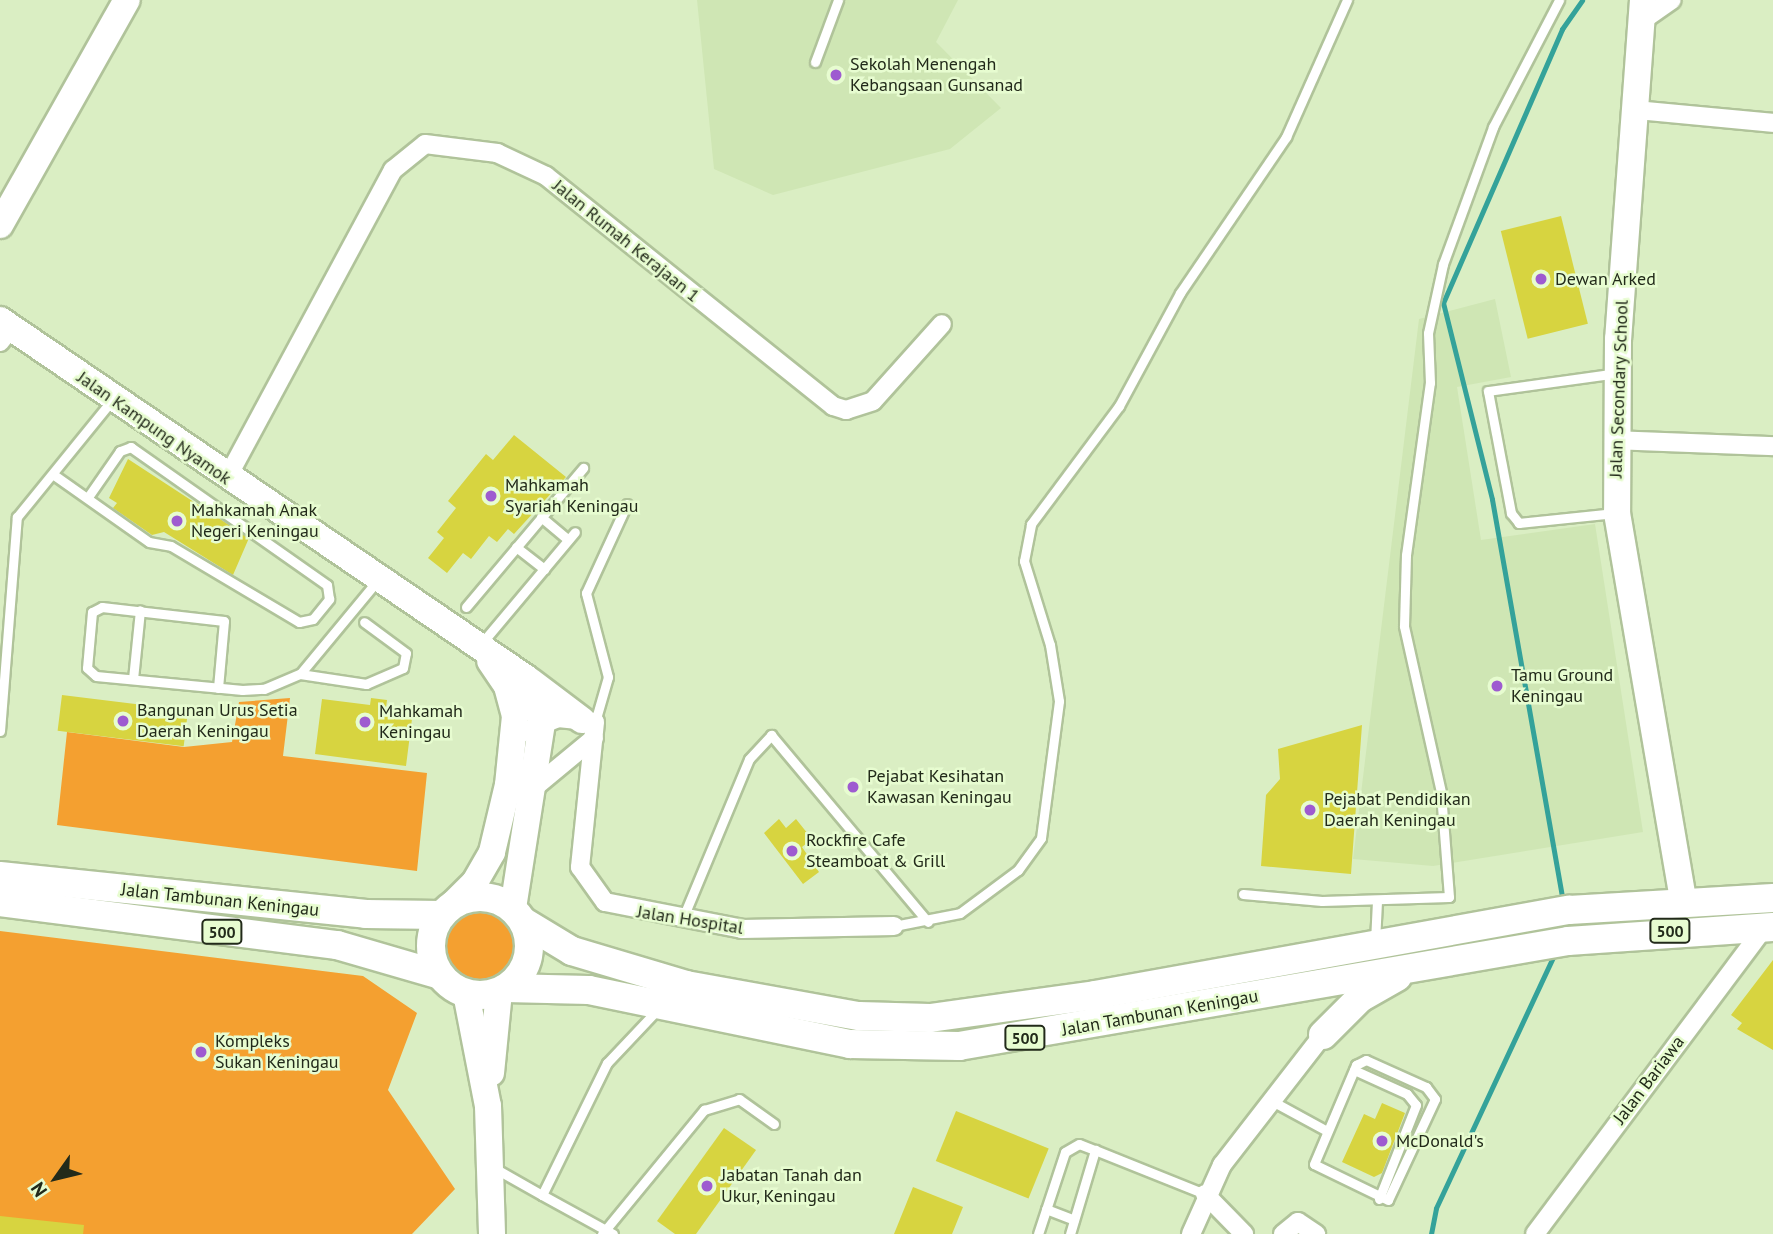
<!DOCTYPE html>
<style>
body{margin:0}
#map{position:relative;width:1773px;height:1234px;overflow:hidden;background:#daeec3;font-family:"PT Sans",sans-serif}
div>[style]{position:absolute}
[style*='--x']{left:calc(var(--x)*1px);top:calc(var(--y)*1px);width:calc(var(--w)*1px);rotate:calc(var(--a)*1deg)}
.built>*{inset:0;background:#cfe6b4}
.green>*{inset:0;background:#f4a030}
.round{border-radius:50%}
.stream>*{height:5px;margin:-2.5px;padding:0 2.5px;transform-origin:2.5px;border-radius:2.5px;background:#34a29a}
.building>*{inset:0;background:#d7d440;transform-origin:0 0}
.roads{filter:drop-shadow(2px 0 #b0c39a) drop-shadow(-2px 0 #b0c39a) drop-shadow(0 2px #b0c39a) drop-shadow(0 -2px #b0c39a)}
.lane>*{height:9px;margin:-4.5px;padding:0 4.5px;transform-origin:4.5px;border-radius:4.5px;background:#fff}
.street>*{height:18px;margin:-9px;padding:0 9px;transform-origin:9px;border-radius:9px;background:#fff}
.secondary>*{height:26px;margin:-13px;padding:0 13px;transform-origin:13px;border-radius:13px;background:#fff}
.primary>*{height:28px;margin:-14px;padding:0 14px;transform-origin:14px;border-radius:14px;background:#fff}
.primary>.ring{margin:-14px;padding:0;box-sizing:content-box;background:none;border:28px solid #fff;border-radius:50%}
.dots>*{width:19px;height:19px;translate:-50% -50%;box-sizing:border-box;border:4px solid #e7fcd0;border-radius:50%}
span{translate:-50% -50%;white-space:nowrap;text-align:center;line-height:1.15;-webkit-text-stroke:5px #e7fcd0;paint-order:stroke}
.shield-label span{padding:2px 5px;background:#e7fcd0;border:2px solid;border-radius:5px;-webkit-text-stroke-width:0}
.shield-label{font-size:16px;color:#222a1a;font-weight:700}
.poi-label{font-size:18px;color:#222a1a}
.left{translate:0 -50%;text-align:left}
.street-label{font-size:18px;color:#222a1a}
.north{position:absolute;left:21px;top:1143px;width:70px;height:70px;-webkit-text-stroke:5px #e7fcd0;paint-order:stroke;rotate:236deg;font-size:19px;font-weight:700;line-height:28px;text-align:center;color:#222a1a}
.north::after{content:'';display:block;margin:auto;width:24px;height:32px;background:#222a1a;clip-path:polygon(50% 0,100% 100%,50% 72%,0 100%)}
</style>
<div id="map">
<div class="built">
<i style="clip-path:polygon(697px 0,958px 0,936px 42px,1001px 108px,950px 149px,773px 195px,714px 169px)"></i>
<i style="clip-path:polygon(1495px 299px,1511px 377px,1457px 387px,1481px 540px,1595px 524px,1643px 832px,1433px 866px,1353px 859px,1419px 319px)"></i>
</div>
<div class="green">
<i style="clip-path:polygon(290px 698px,283px 756px,427px 773px,417px 871px,57px 825px,67px 732px,184px 747px,232px 742px,239px 702px)"></i>
<i class="round" style="left:441px;top:907px;width:74px;height:74px"></i>
<i style="clip-path:polygon(0 931px,363px 976px,417px 1013px,388px 1090px,455px 1189px,412px 1234px,0 1234px)"></i>
</div>
<div class="stream">
<i style="--x:1563;--y:902;--w:409;--a:-100"></i>
<i style="--x:1492;--y:499;--w:202;--a:-104"></i>
<i style="--x:1443;--y:303;--w:299;--a:-66.5"></i>
<i style="--x:1562;--y:29;--w:35;--a:-55"></i>
<i style="--x:1431;--y:1234;--w:26;--a:-79"></i>
<i style="--x:1436;--y:1208;--w:281;--a:-65"></i>
</div>
<div class="building">
<i style="left:1561px;top:216px;width:111px;height:62px;rotate:76deg"></i>
<i style="clip-path:polygon(514px 435px,566px 477px,514px 534px,508px 529px,497px 542px,489px 536px,471px 559px,463px 553px,447px 573px,428px 558px,444px 538px,437px 532px,456px 508px,448px 501px,486px 454px,493px 460px)"></i>
<i style="clip-path:polygon(128px 459px,249px 538px,233px 575px,164px 532px,152px 535px,113px 508px,117px 503px,109px 498px)"></i>
<i style="left:62px;top:695px;width:127px;height:36px;rotate:7deg"></i>
<i style="clip-path:polygon(371px 698px,387px 700px,386px 708px,413px 711px,406px 766px,315px 754px,322px 699px,370px 705px)"></i>
<i style="clip-path:polygon(1362px 725px,1351px 874px,1261px 866px,1266px 795px,1280px 779px,1278px 749px)"></i>
<i style="clip-path:polygon(779px 819px,786px 828px,796px 819px,812px 839px,802px 847px,819px 872px,803px 884px,764px 833px)"></i>
<i style="clip-path:polygon(1773px 960px,1773px 1050px,1737px 1029px,1742px 1023px,1731px 1015px)"></i>
<i style="clip-path:polygon(1382px 1103px,1405px 1113px,1382px 1173px,1374px 1177px,1342px 1162px,1364px 1114px,1375px 1119px)"></i>
<i style="left:956px;top:1111px;width:100px;height:54px;rotate:22deg"></i>
<i style="clip-path:polygon(724px 1128px,756px 1150px,696px 1234px,675px 1234px,657px 1221px)"></i>
<i style="clip-path:polygon(913px 1187px,963px 1207px,952px 1234px,894px 1234px)"></i>
<i style="clip-path:polygon(0 1216px,84px 1225px,83px 1234px,0 1234px)"></i>
</div>
<div class="roads">
<div class="lane">
<i style="--x:815;--y:62;--w:66;--a:-69.6"></i>
<i style="--x:54;--y:475;--w:116;--a:35.2"></i>
<i style="--x:149;--y:542;--w:22;--a:10"></i>
<i style="--x:171;--y:546;--w:149;--a:30.7"></i>
<i style="--x:299;--y:622;--w:14;--a:-12"></i>
<i style="--x:313;--y:619;--w:26;--a:-51"></i>
<i style="--x:329;--y:599;--w:14;--a:-98"></i>
<i style="--x:327;--y:585;--w:240;--a:-144.9"></i>
<i style="--x:131;--y:447;--w:12;--a:160"></i>
<i style="--x:120;--y:451;--w:56;--a:124.8"></i>
<i style="--x:1615;--y:513;--w:97;--a:174.1"></i>
<i style="--x:1519;--y:523;--w:13;--a:-129"></i>
<i style="--x:1511;--y:513;--w:124;--a:-100.7"></i>
<i style="--x:1488;--y:391;--w:130;--a:-7.9"></i>
<i style="--x:541;--y:517;--w:35;--a:40"></i>
<i style="--x:516;--y:547;--w:36;--a:38"></i>
<i style="--x:466;--y:607;--w:182;--a:-49.9"></i>
<i style="--x:481;--y:644;--w:146;--a:-50"></i>
<i style="--x:300;--y:674;--w:67;--a:8.6"></i>
<i style="--x:366;--y:684;--w:40;--a:-23.4"></i>
<i style="--x:403;--y:668;--w:15;--a:-79"></i>
<i style="--x:406;--y:653;--w:52;--a:-143.6"></i>
<i style="--x:133;--y:679;--w:69;--a:-84.2"></i>
<i style="--x:218;--y:688;--w:67;--a:-84.9"></i>
<i style="--x:224;--y:621;--w:123;--a:-173.5"></i>
<i style="--x:102;--y:607;--w:11;--a:153"></i>
<i style="--x:92;--y:612;--w:56;--a:95.1"></i>
<i style="--x:87;--y:668;--w:12;--a:42"></i>
<i style="--x:96;--y:676;--w:147;--a:5.5"></i>
<i style="--x:242;--y:690;--w:22;--a:-3"></i>
<i style="--x:264;--y:689;--w:39;--a:-23"></i>
<i style="--x:300;--y:674;--w:121;--a:-50.4"></i>
<i style="--x:595;--y:722;--w:47;--a:-73.9"></i>
<i style="--x:608;--y:677;--w:87;--a:-104.7"></i>
<i style="--x:586;--y:593;--w:98;--a:-65.3"></i>
<i style="--x:0;--y:731;--w:215;--a:-85.5"></i>
<i style="--x:17;--y:517;--w:151;--a:-50.9"></i>
<i style="--x:1243;--y:894;--w:79;--a:5.1"></i>
<i style="--x:1322;--y:901;--w:127;--a:-1.8"></i>
<i style="--x:1449;--y:897;--w:105;--a:-94.4"></i>
<i style="--x:1441;--y:792;--w:170;--a:-102.6"></i>
<i style="--x:1404;--y:626;--w:71;--a:-88.4"></i>
<i style="--x:1406;--y:555;--w:174;--a:-82.1"></i>
<i style="--x:1430;--y:383;--w:50;--a:-92.3"></i>
<i style="--x:1428;--y:333;--w:71;--a:-77.7"></i>
<i style="--x:1443;--y:264;--w:146;--a:-69.9"></i>
<i style="--x:1493;--y:127;--w:143;--a:-62.5"></i>
<i style="--x:682;--y:920;--w:174;--a:-67.4"></i>
<i style="--x:749;--y:759;--w:33;--a:-47"></i>
<i style="--x:771;--y:735;--w:244;--a:50"></i>
<i style="--x:894;--y:926;--w:67;--a:-11.1"></i>
<i style="--x:960;--y:913;--w:72;--a:-36.6"></i>
<i style="--x:1018;--y:870;--w:39;--a:-54"></i>
<i style="--x:1041;--y:838;--w:138;--a:-82.5"></i>
<i style="--x:1059;--y:701;--w:57;--a:-99.1"></i>
<i style="--x:1050;--y:645;--w:88;--a:-107.2"></i>
<i style="--x:1024;--y:561;--w:38;--a:-79"></i>
<i style="--x:1031;--y:524;--w:147;--a:-53.3"></i>
<i style="--x:1119;--y:406;--w:128;--a:-61.6"></i>
<i style="--x:1180;--y:293;--w:189;--a:-55.8"></i>
<i style="--x:1286;--y:137;--w:150;--a:-66"></i>
<i style="--x:1375;--y:942;--w:41;--a:-87.2"></i>
<i style="--x:1366;--y:1060;--w:66;--a:24.2"></i>
<i style="--x:1426;--y:1087;--w:15;--a:53"></i>
<i style="--x:1435;--y:1099;--w:111;--a:115"></i>
<i style="--x:1388;--y:1200;--w:82;--a:-154.1"></i>
<i style="--x:1314;--y:1164;--w:108;--a:-67"></i>
<i style="--x:1356;--y:1065;--w:11;--a:-27"></i>
<i style="--x:1354;--y:1070;--w:58;--a:24.4"></i>
<i style="--x:1407;--y:1094;--w:14;--a:51"></i>
<i style="--x:1416;--y:1105;--w:101;--a:111.5"></i>
<i style="--x:1272;--y:1101;--w:63;--a:28.6"></i>
<i style="--x:496;--y:1169;--w:53;--a:29.5"></i>
<i style="--x:542;--y:1195;--w:147;--a:-63.8"></i>
<i style="--x:607;--y:1063;--w:76;--a:-46.6"></i>
<i style="--x:542;--y:1195;--w:81;--a:28.8"></i>
<i style="--x:1046;--y:1209;--w:30;--a:21"></i>
<i style="--x:602;--y:1234;--w:161;--a:-50.6"></i>
<i style="--x:704;--y:1110;--w:37;--a:-17"></i>
<i style="--x:739;--y:1099;--w:43;--a:35.5"></i>
<i style="--x:1038;--y:1234;--w:86;--a:-71.8"></i>
<i style="--x:1065;--y:1152;--w:16;--a:-30"></i>
<i style="--x:1079;--y:1144;--w:17;--a:21"></i>
<i style="--x:1070;--y:1234;--w:88;--a:-73.4"></i>
<i style="--x:1095;--y:1150;--w:118;--a:21.8"></i>
</div>
<div class="street">
<i style="--x:1643;--y:20;--w:35;--a:-35"></i>
<i style="--x:1636;--y:110;--w:138;--a:5.4"></i>
<i style="--x:0;--y:342;--w:18;--a:-52"></i>
<i style="--x:1614;--y:440;--w:159;--a:2.2"></i>
<i style="--x:227;--y:478;--w:350;--a:-61.7"></i>
<i style="--x:393;--y:170;--w:41;--a:-39.1"></i>
<i style="--x:425;--y:144;--w:73;--a:7.1"></i>
<i style="--x:497;--y:153;--w:54;--a:25.1"></i>
<i style="--x:546;--y:176;--w:368;--a:38.7"></i>
<i style="--x:833;--y:406;--w:14;--a:17"></i>
<i style="--x:846;--y:410;--w:28;--a:-18"></i>
<i style="--x:873;--y:401;--w:103;--a:-48.1"></i>
<i style="--x:514;--y:736;--w:48;--a:-22.2"></i>
<i style="--x:558;--y:718;--w:37;--a:6"></i>
<i style="--x:595;--y:722;--w:146;--a:95.9"></i>
<i style="--x:580;--y:867;--w:43;--a:54.5"></i>
<i style="--x:605;--y:902;--w:140;--a:11.1"></i>
<i style="--x:742;--y:929;--w:152;--a:-1.1"></i>
<i style="--x:530;--y:791;--w:83;--a:-39.6"></i>
<i style="--x:1205;--y:1194;--w:56;--a:45.7"></i>
<i style="--x:1191;--y:1234;--w:76;--a:-65.8"></i>
<i style="--x:1222;--y:1165;--w:165;--a:-52.2"></i>
<i style="--x:1283;--y:1234;--w:19;--a:-39"></i>
<i style="--x:1298;--y:1222;--w:22;--a:34"></i>
<i style="--x:1535;--y:1234;--w:384;--a:-53.2"></i>
</div>
<div class="secondary">
<i style="--x:1643;--y:0;--w:340;--a:94.2"></i>
<i style="--x:1618;--y:339;--w:174;--a:90.3"></i>
<i style="--x:1617;--y:513;--w:392;--a:80.3"></i>
<i style="--x:0;--y:225;--w:258;--a:-60.6"></i>
<i style="--x:0;--y:320;--w:636;--a:34.24"></i>
<i style="--x:526;--y:678;--w:48;--a:70.4"></i>
<i style="--x:542;--y:723;--w:188;--a:98.9"></i>
<i style="--x:530;--y:681;--w:65;--a:36.9"></i>
<i style="--x:453;--y:904;--w:31;--a:-45"></i>
<i style="--x:475;--y:882;--w:34;--a:-60"></i>
<i style="--x:492;--y:852;--w:69;--a:-76.6"></i>
<i style="--x:508;--y:785;--w:69;--a:-84.2"></i>
<i style="--x:515;--y:716;--w:31;--a:-105"></i>
<i style="--x:507;--y:686;--w:30;--a:-124"></i>
<i style="--x:466;--y:993;--w:115;--a:79"></i>
<i style="--x:488;--y:1106;--w:128;--a:88.2"></i>
<i style="--x:491;--y:1073;--w:81;--a:-84.4"></i>
</div>
<div class="primary">
<i style="--x:0;--y:876;--w:368;--a:5.9"></i>
<i style="--x:366;--y:914;--w:75;--a:0.8"></i>
<i class="ring" style="left:431px;top:897px;width:70px;height:70px"></i>
<i style="--x:0;--y:902;--w:340;--a:7.3"></i>
<i style="--x:337;--y:945;--w:107;--a:16.2"></i>
<i style="--x:524;--y:922;--w:56;--a:31.1"></i>
<i style="--x:572;--y:951;--w:119;--a:16.6"></i>
<i style="--x:686;--y:985;--w:176;--a:10.2"></i>
<i style="--x:859;--y:1016;--w:71;--a:1.6"></i>
<i style="--x:930;--y:1018;--w:167;--a:-7.9"></i>
<i style="--x:1095;--y:995;--w:482;--a:-10.2"></i>
<i style="--x:1569;--y:910;--w:204;--a:-3.4"></i>
<i style="--x:506;--y:988;--w:83;--a:1.4"></i>
<i style="--x:589;--y:990;--w:267;--a:11.7"></i>
<i style="--x:850;--y:1044;--w:109;--a:1.1"></i>
<i style="--x:959;--y:1046;--w:618;--a:-9.78"></i>
<i style="--x:1568;--y:941;--w:205;--a:-3.9"></i>
<i style="--x:1323;--y:1035;--w:52;--a:-45"></i>
<i style="--x:1360;--y:998;--w:43;--a:-29.6"></i>
</div>
</div>
<div class="dots">
<i style="left:836px;top:75px;background:#9e5bd0"></i>
<i style="left:1541px;top:279px;background:#9e5bd0"></i>
<i style="left:491px;top:496px;background:#9e5bd0"></i>
<i style="left:177px;top:521px;background:#9e5bd0"></i>
<i style="left:1497px;top:686px;background:#9e5bd0"></i>
<i style="left:123px;top:721px;background:#9e5bd0"></i>
<i style="left:365px;top:722px;background:#9e5bd0"></i>
<i style="left:853px;top:787px;background:#9e5bd0"></i>
<i style="left:1310px;top:810px;background:#9e5bd0"></i>
<i style="left:792px;top:851px;background:#9e5bd0"></i>
<i style="left:201px;top:1052px;background:#9e5bd0"></i>
<i style="left:1382px;top:1141px;background:#9e5bd0"></i>
<i style="left:707px;top:1186px;background:#9e5bd0"></i>
</div>
<div class="shield-label">
<span style="left:1670px;top:931px">500</span>
<span style="left:222px;top:932px">500</span>
<span style="left:1025px;top:1038px">500</span>
</div>
<div class="poi-label">
<span class="left" style="left:850px;top:75px">Sekolah Menengah<br>Kebangsaan Gunsanad</span>
<span class="left" style="left:1555px;top:279px">Dewan Arked</span>
<span class="left" style="left:505px;top:496px">Mahkamah<br>Syariah Keningau</span>
<span class="left" style="left:191px;top:521px">Mahkamah Anak<br>Negeri Keningau</span>
<span class="left" style="left:1511px;top:686px">Tamu Ground<br>Keningau</span>
<span class="left" style="left:137px;top:721px">Bangunan Urus Setia<br>Daerah Keningau</span>
<span class="left" style="left:379px;top:722px">Mahkamah<br>Keningau</span>
<span class="left" style="left:867px;top:787px">Pejabat Kesihatan<br>Kawasan Keningau</span>
<span class="left" style="left:1324px;top:810px">Pejabat Pendidikan<br>Daerah Keningau</span>
<span class="left" style="left:806px;top:851px">Rockfire Cafe<br>Steamboat &amp; Grill</span>
<span class="left" style="left:215px;top:1052px">Kompleks<br>Sukan Keningau</span>
<span class="left" style="left:1396px;top:1141px">McDonald's</span>
<span class="left" style="left:721px;top:1186px">Jabatan Tanah dan<br>Ukur, Keningau</span>
</div>
<div class="street-label">
<span style="left:626px;top:241px;rotate:39deg">Jalan Rumah Kerajaan 1</span>
<span style="left:1619px;top:389px;rotate:-88deg">Jalan Secondary School</span>
<span style="left:154px;top:428px;rotate:35deg">Jalan Kampung Nyamok</span>
<span style="left:220px;top:900px;rotate:6deg">Jalan Tambunan Keningau</span>
<span style="left:690px;top:920px;rotate:9deg">Jalan Hospital</span>
<span style="left:1160px;top:1013px;rotate:-10deg">Jalan Tambunan Keningau</span>
<span style="left:1649px;top:1080px;rotate:-53deg">Jalan Bariawa</span>
</div>
<div class="north">N</div>
</div>
